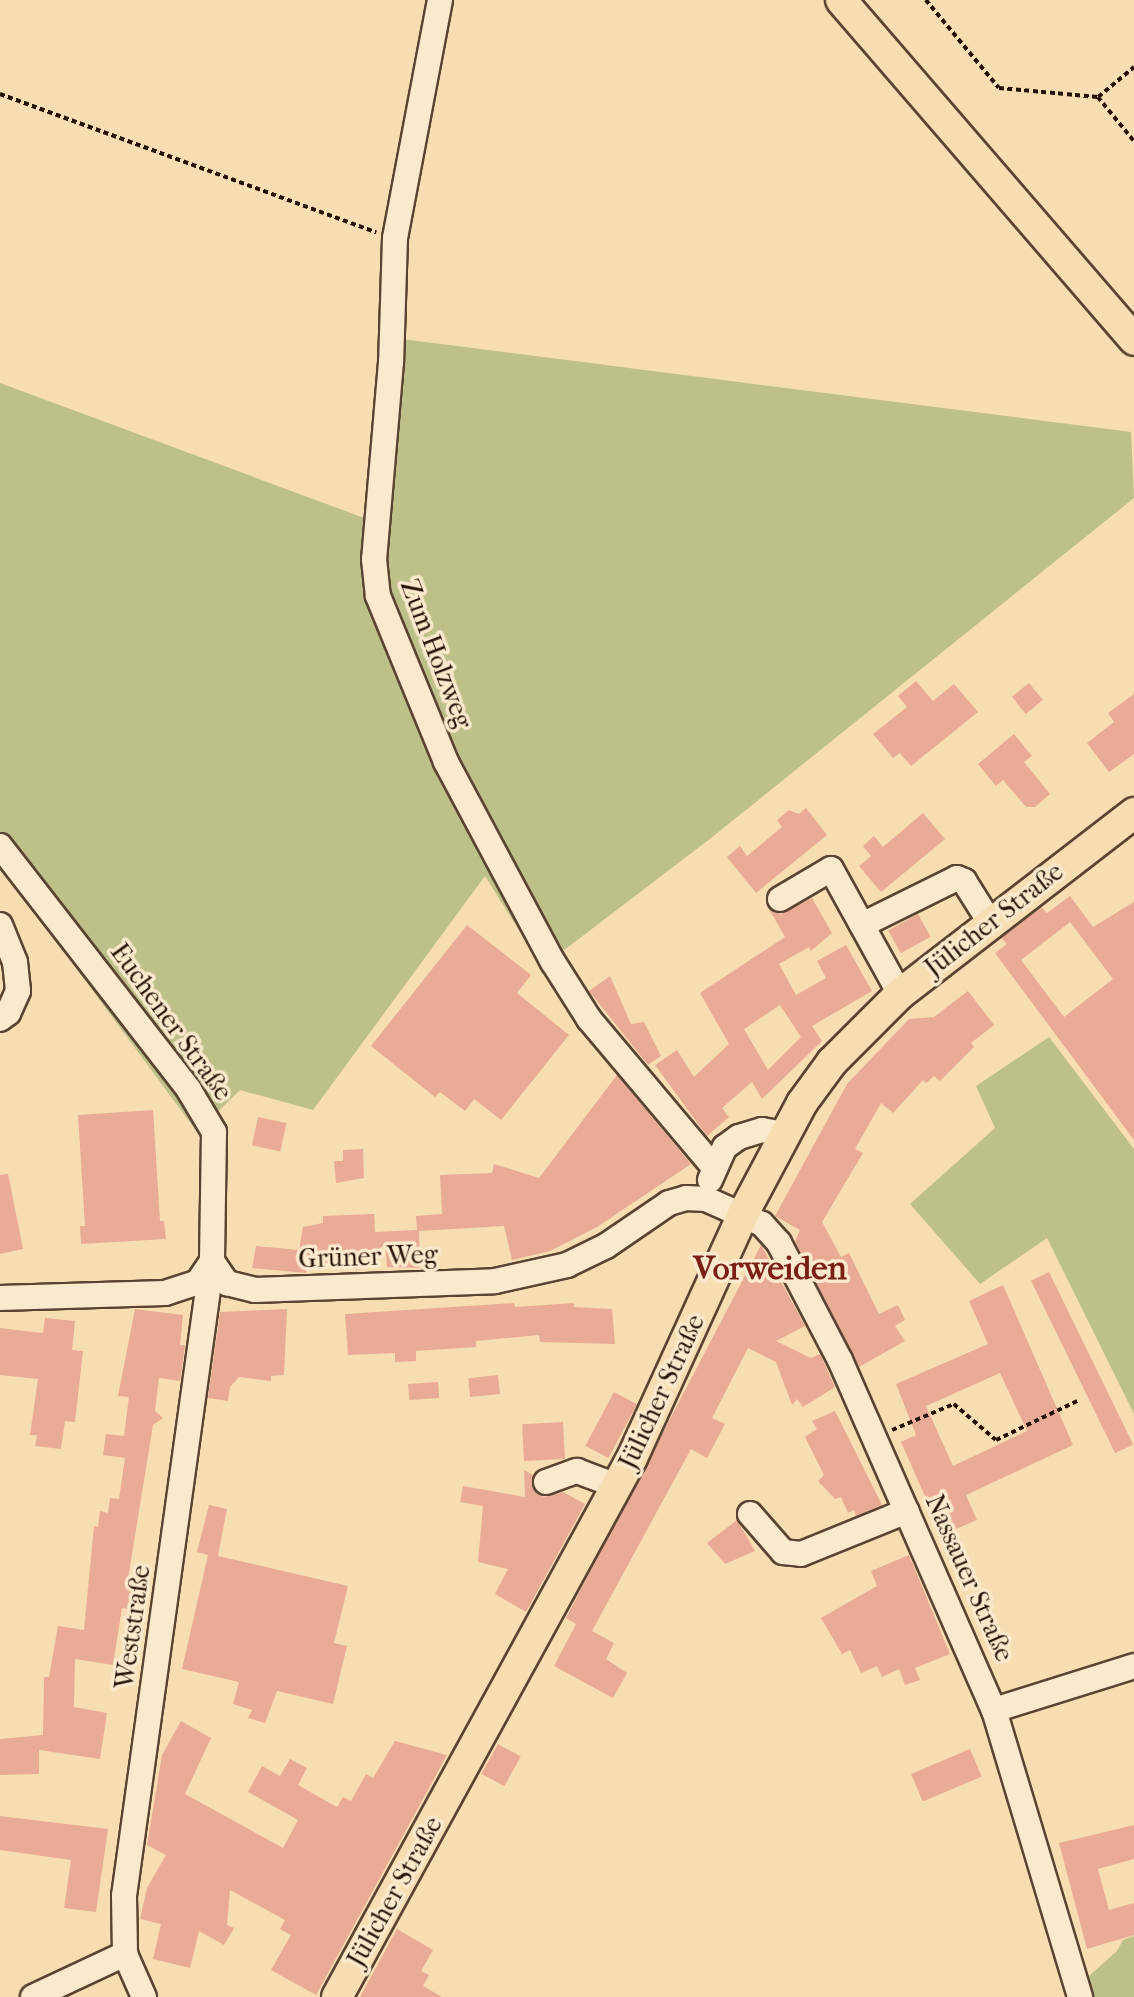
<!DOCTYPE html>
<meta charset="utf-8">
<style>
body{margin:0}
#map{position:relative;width:1134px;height:1997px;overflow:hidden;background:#f7ddb2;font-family:"IM FELL French Canon",serif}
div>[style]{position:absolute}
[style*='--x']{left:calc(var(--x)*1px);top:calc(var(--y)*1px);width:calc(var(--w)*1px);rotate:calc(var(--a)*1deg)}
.green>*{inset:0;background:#bec08a}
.building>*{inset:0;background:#e9ab95;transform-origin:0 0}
.path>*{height:3.5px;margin-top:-1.75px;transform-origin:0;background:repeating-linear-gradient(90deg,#251106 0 5px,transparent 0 8.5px)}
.roads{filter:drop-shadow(2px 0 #5a4431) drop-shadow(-2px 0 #5a4431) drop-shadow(0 2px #5a4431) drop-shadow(0 -2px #5a4431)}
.minor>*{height:24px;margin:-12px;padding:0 12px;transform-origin:12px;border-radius:12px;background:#fae9cd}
.major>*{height:30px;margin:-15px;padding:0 15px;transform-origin:15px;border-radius:15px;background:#f7ddb2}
span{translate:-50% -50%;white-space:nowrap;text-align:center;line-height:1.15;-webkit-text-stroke:7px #fae9cd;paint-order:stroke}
.street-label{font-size:26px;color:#251106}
.district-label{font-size:33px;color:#7a1f14;font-weight:700}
</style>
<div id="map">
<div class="green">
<i style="clip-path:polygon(386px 337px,1131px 432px,1134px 498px,711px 838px,542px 967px,485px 876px,313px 1110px,240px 1090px,197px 1132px,0 865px,0 383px,367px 519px)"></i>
<i style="clip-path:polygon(1049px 1037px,1134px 1149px,1134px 1414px,1047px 1238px,980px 1284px,910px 1204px,995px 1128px,976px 1086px)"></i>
<i style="clip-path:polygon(1134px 1936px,1134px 1997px,1094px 1997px,1089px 1976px,1117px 1951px,1123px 1940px)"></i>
</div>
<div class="building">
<i style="clip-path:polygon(916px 681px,933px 701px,954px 684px,978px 712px,911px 766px,900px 753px,893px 758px,873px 734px,907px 707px,898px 696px)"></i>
<i style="left:1029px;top:683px;width:22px;height:22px;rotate:51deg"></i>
<i style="clip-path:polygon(1134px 694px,1134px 754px,1109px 772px,1087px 743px,1114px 722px,1108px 713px)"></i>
<i style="clip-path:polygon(1014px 734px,1032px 756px,1024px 762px,1050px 794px,1035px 807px,1026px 807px,1003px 780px,996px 786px,978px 764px)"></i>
<i style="clip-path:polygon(806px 808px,827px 835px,756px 893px,727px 857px,740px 846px,747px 856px,782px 827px,777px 820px,789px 810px,799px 814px)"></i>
<i style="clip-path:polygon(923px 813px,945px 839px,881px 892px,859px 866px,871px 856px,863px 846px,874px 836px,883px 847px)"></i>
<i style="clip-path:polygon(evenodd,1070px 896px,1093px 927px,1134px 902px,1134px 1140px,995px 953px,1007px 944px,1001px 938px,1041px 907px,1047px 913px,1070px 896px,1070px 922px,1113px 979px,1064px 1017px,1021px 960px,1070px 922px)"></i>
<i style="clip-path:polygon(evenodd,812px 898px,832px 933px,811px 951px,809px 947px,779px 964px,796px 995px,826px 978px,817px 961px,846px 945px,872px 991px,812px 1026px,822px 1041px,762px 1099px,752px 1082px,722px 1108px,729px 1117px,707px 1136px,655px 1065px,677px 1050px,694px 1077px,729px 1044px,700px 993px,785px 937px,769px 909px,781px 914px,812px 898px,780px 1005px,801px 1037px,768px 1070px,744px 1029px,780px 1005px)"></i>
<i style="left:918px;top:914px;width:26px;height:34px;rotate:61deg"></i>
<i style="clip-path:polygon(467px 925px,531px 975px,517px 993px,569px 1035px,501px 1120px,474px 1099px,465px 1111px,440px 1092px,435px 1097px,371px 1046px)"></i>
<i style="clip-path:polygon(610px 976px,631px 1024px,644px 1022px,661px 1056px,648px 1065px,589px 991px)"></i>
<i style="clip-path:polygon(968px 991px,994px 1025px,971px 1043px,974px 1047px,940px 1081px,934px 1076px,926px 1083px,923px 1080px,893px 1113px,881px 1103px,855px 1149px,863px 1153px,822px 1222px,841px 1257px,849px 1253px,879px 1314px,898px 1305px,905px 1320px,895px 1326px,905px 1341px,859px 1367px,795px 1241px,800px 1230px,775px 1216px,847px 1084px,909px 1019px,934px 1017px)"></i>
<i style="clip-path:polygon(617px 1075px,691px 1164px,597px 1227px,550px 1251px,512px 1260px,504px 1226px,419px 1231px,420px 1268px,387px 1267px,385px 1244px,356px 1271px,354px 1262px,307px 1264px,306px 1273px,252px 1268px,256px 1246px,299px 1250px,303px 1227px,323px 1223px,323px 1216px,374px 1214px,375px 1232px,417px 1230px,416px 1216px,442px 1214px,440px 1175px,492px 1173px,494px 1164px,539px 1178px)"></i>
<i style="clip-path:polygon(153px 1110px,160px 1221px,164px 1221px,166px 1239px,81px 1244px,80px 1226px,85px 1226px,78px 1115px)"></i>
<i style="left:258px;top:1117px;width:29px;height:29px;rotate:12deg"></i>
<i style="clip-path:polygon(363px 1149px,364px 1178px,336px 1183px,334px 1161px,343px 1161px,343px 1150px)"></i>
<i style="clip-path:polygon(8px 1174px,23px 1249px,0 1254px,0 1175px)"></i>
<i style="clip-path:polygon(761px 1245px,805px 1326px,776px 1341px,811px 1358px,820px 1354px,835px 1387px,803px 1407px,797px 1399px,792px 1405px,776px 1362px,748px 1348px,712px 1418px,725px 1424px,707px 1458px,691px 1449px,592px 1631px,614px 1643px,606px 1659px,627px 1673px,613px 1698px,554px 1666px,576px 1624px,566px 1618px)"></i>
<i style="left:1049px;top:1272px;width:192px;height:20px;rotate:64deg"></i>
<i style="clip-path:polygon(evenodd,1003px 1285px,1073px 1445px,966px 1495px,977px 1520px,942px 1535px,901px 1442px,916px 1435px,896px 1384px,988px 1344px,969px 1301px,1003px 1285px,1000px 1373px,1027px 1431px,953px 1466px,926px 1406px,1000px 1373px)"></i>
<i style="clip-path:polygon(514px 1303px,515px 1307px,574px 1303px,574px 1307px,612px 1309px,615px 1344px,540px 1342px,539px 1335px,476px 1341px,476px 1347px,416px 1351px,416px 1361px,395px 1362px,395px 1353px,348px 1355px,345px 1314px)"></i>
<i style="clip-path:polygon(135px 1309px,183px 1315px,180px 1345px,185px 1345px,180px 1381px,159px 1378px,155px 1411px,163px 1418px,153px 1425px,127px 1585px,133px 1586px,129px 1609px,122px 1608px,113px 1665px,75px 1659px,74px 1707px,107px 1713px,100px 1759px,39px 1750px,39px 1774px,0 1775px,0 1739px,43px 1735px,44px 1677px,49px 1677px,58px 1626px,84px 1630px,94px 1526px,98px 1527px,100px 1511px,108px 1513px,110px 1498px,119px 1499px,125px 1458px,103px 1455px,106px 1434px,124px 1436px,129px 1397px,118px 1396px)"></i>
<i style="clip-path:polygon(287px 1309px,284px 1375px,271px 1376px,271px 1381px,239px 1377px,230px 1387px,228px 1401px,208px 1398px,220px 1312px)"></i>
<i style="clip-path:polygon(45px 1318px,75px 1321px,72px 1350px,83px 1351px,75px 1422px,65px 1421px,61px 1449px,35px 1446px,37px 1435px,30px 1435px,38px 1379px,0 1375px,0 1328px,43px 1333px)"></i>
<i style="left:498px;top:1375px;width:19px;height:30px;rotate:84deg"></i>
<i style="left:438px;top:1382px;width:16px;height:30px;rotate:86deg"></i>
<i style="left:614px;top:1392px;width:26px;height:61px;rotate:28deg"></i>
<i style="clip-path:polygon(835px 1411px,882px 1505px,856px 1516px,854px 1510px,848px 1513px,841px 1497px,835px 1499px,818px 1481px,824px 1475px,805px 1437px,817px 1429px,812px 1421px)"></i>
<i style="left:563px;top:1422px;width:37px;height:41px;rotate:87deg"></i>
<i style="clip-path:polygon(524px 1470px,533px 1475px,537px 1494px,544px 1497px,563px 1492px,585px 1504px,526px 1612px,495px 1594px,508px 1569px,478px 1562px,483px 1506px,460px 1502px,463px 1486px,525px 1497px)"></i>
<i style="clip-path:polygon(209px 1505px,227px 1509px,218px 1556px,348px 1586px,334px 1643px,347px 1646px,333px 1704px,277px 1691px,265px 1723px,248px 1718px,252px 1710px,233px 1704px,239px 1682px,182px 1669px,208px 1555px,197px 1552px)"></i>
<i style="clip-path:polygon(737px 1520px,755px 1551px,725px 1564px,707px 1543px)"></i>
<i style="clip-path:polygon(909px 1555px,950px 1654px,915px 1668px,920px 1680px,905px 1685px,899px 1669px,882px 1677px,877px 1666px,861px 1673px,850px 1650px,842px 1654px,821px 1618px,877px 1586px,871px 1571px)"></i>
<i style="clip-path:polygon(181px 1721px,211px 1738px,185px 1794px,283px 1848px,298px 1820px,248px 1792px,262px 1766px,280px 1776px,290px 1759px,307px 1768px,298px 1785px,337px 1807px,343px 1797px,351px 1801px,366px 1774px,373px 1778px,395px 1741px,447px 1755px,316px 1995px,271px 1970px,291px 1935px,280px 1929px,285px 1920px,230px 1890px,227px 1925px,234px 1928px,224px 1945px,199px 1931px,190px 1968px,153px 1959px,161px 1924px,140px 1919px,147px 1888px,166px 1855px,147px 1845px,162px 1755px)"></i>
<i style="left:498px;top:1744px;width:26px;height:34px;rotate:29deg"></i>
<i style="left:970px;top:1749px;width:30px;height:64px;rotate:67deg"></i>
<i style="clip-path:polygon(0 1816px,108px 1829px,96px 1912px,64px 1908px,71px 1860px,0 1850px)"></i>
<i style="clip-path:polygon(1134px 1825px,1134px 1859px,1098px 1869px,1109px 1910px,1134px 1903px,1134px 1935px,1087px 1949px,1059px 1843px)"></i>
<i style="clip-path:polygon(397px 1929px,433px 1950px,421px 1971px,429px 1975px,423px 1986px,442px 1997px,360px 1997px)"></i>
</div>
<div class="path">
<i style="--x:926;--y:0;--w:114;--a:50.3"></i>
<i style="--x:999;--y:88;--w:99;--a:5.2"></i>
<i style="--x:1098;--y:97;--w:47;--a:-39.8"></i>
<i style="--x:0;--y:94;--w:401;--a:20.2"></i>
<i style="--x:1098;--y:97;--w:57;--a:50.7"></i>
<i style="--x:892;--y:1430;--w:67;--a:-22.8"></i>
<i style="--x:954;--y:1404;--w:55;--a:40.6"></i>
<i style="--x:996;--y:1440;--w:90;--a:-25.7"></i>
</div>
<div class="roads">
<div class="minor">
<i style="--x:440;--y:0;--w:242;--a:100.7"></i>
<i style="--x:395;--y:238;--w:124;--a:91.8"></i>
<i style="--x:391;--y:362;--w:198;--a:94.9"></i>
<i style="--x:374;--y:559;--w:37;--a:84"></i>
<i style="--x:378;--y:596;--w:179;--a:67.7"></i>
<i style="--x:446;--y:762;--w:227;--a:61.9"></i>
<i style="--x:553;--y:962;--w:67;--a:57.7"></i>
<i style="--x:589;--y:1019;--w:192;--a:49.9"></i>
<i style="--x:0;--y:846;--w:309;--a:52.2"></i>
<i style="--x:189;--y:1090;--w:49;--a:59.2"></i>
<i style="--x:214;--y:1132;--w:129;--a:90.9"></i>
<i style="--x:212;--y:1261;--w:641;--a:97.89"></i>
<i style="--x:124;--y:1896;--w:58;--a:89"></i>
<i style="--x:125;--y:1954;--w:47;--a:66.2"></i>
<i style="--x:780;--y:899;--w:59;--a:-30.5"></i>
<i style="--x:831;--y:869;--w:143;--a:61.1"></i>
<i style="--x:0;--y:925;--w:40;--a:68"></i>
<i style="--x:15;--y:962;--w:29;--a:84"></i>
<i style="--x:18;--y:991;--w:24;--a:114"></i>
<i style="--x:8;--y:1013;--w:10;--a:143"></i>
<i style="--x:862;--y:925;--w:106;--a:-26.3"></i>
<i style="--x:957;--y:878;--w:8;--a:23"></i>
<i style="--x:964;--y:881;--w:51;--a:57.9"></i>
<i style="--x:710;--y:1180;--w:36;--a:-66"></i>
<i style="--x:725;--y:1147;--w:17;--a:-36"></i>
<i style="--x:739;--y:1137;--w:24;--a:-17"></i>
<i style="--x:762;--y:1130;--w:23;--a:10"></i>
<i style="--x:212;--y:1261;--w:27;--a:56"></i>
<i style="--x:227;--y:1283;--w:29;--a:14"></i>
<i style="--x:255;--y:1290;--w:240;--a:-2.1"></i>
<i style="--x:495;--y:1281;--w:74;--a:-12.5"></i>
<i style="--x:567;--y:1265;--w:43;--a:-26"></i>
<i style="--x:606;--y:1246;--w:76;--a:-34.3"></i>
<i style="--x:669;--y:1203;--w:18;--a:-16"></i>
<i style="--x:686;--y:1198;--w:20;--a:3"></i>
<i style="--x:706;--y:1199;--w:61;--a:24.1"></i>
<i style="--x:762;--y:1224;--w:25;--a:48"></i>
<i style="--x:779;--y:1243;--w:132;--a:62.5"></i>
<i style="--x:840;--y:1360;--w:382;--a:66.3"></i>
<i style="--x:994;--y:1710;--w:300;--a:73.3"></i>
<i style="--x:0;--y:1298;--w:165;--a:-1.7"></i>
<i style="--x:165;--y:1293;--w:35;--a:-18"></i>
<i style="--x:198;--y:1282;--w:25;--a:-56"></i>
<i style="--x:546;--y:1482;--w:33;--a:-20"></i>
<i style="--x:577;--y:1471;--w:43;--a:20.6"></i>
<i style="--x:750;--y:1514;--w:50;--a:49"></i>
<i style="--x:783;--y:1552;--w:18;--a:6"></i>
<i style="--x:801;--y:1554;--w:114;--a:-22.1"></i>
<i style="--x:994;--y:1710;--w:147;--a:-17.4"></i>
<i style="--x:33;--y:1997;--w:102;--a:-25.1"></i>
</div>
<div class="major">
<i style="--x:841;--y:0;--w:449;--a:49.2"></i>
<i style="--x:337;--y:1997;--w:614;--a:-61.31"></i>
<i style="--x:632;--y:1458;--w:268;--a:-65.5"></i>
<i style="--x:743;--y:1214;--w:126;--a:-62"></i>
<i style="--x:802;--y:1103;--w:51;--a:-53.8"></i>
<i style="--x:832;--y:1062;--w:96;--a:-45"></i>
<i style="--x:900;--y:994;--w:296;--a:-37.7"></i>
</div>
</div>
<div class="street-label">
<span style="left:436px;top:654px;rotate:69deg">Zum Holzweg</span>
<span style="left:994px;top:920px;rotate:-38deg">Jülicher Straße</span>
<span style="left:171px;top:1022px;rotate:54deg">Euchener Straße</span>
<span style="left:368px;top:1257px;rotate:-2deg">Grüner Weg</span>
<span style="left:662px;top:1392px;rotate:-65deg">Jülicher Straße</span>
<span style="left:969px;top:1578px;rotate:66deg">Nassauer Straße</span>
<span style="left:133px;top:1627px;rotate:-82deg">Weststraße</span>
<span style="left:395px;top:1892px;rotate:-61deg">Jülicher Straße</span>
</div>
<div class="district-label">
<span style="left:770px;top:1269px">Vorweiden</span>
</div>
</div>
